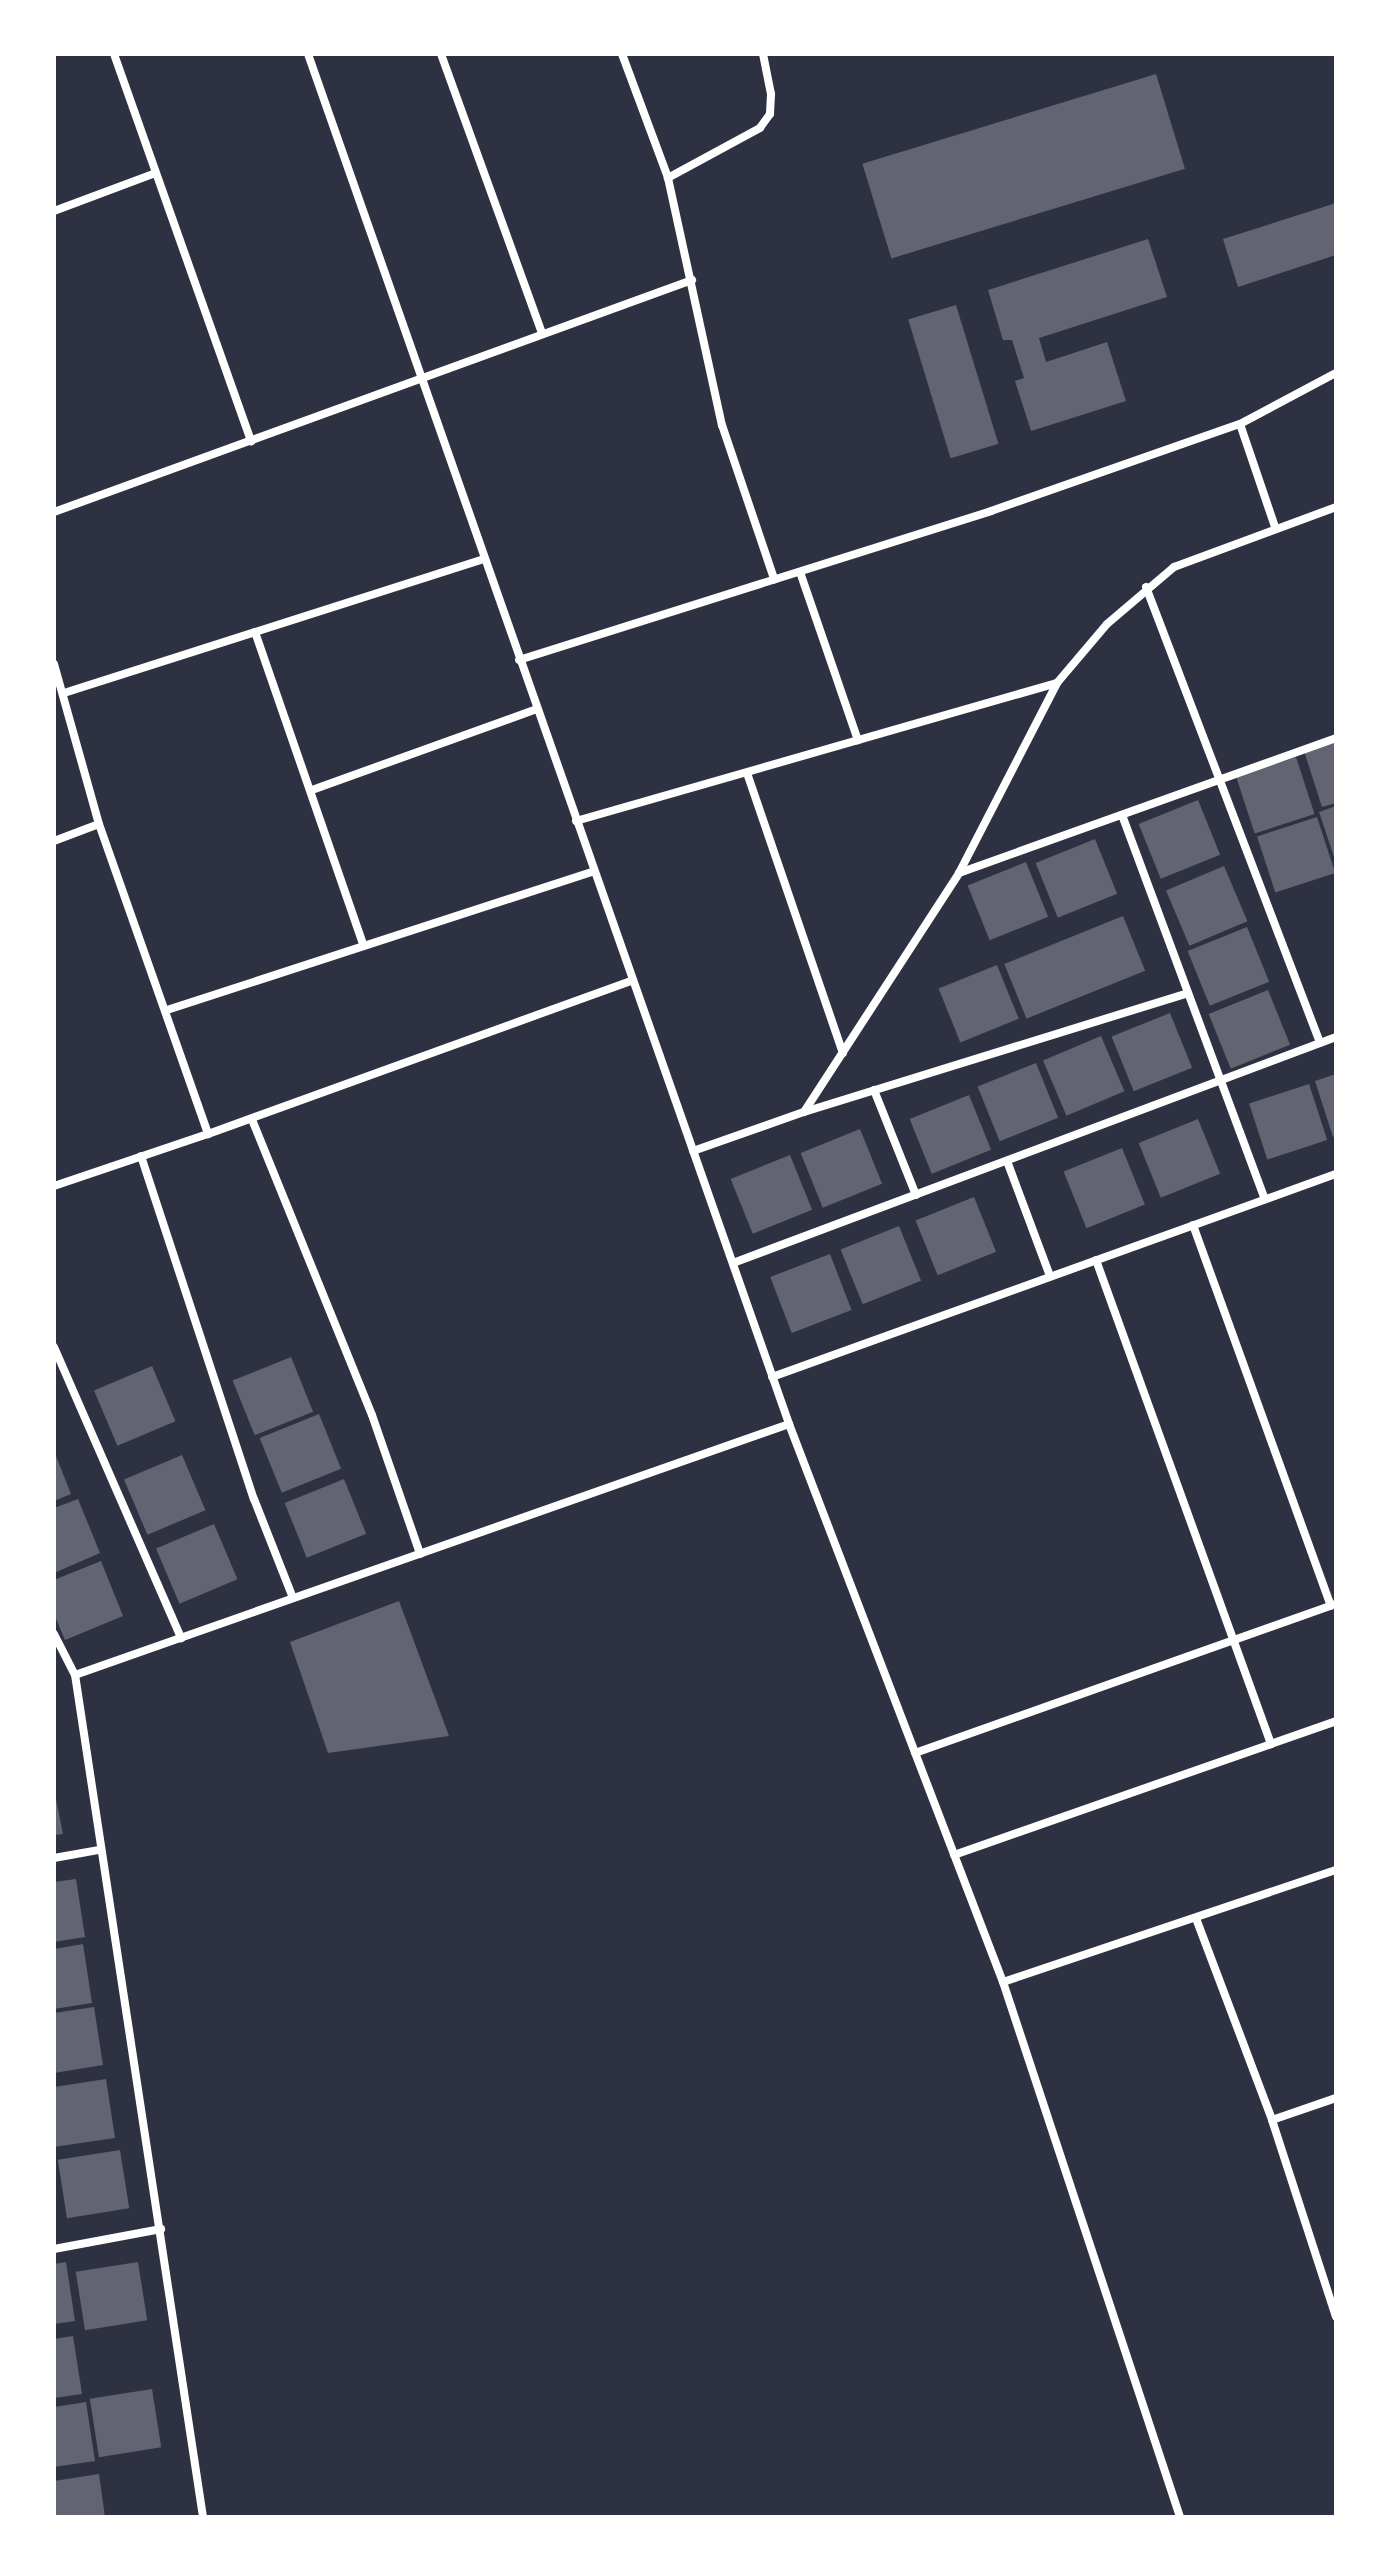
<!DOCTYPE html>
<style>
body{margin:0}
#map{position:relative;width:1390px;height:2571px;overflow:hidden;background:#2d3142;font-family:"IBM Plex Sans",sans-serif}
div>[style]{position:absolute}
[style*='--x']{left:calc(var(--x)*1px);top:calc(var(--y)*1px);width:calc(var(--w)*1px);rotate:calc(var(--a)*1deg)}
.building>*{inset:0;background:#626471;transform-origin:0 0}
.minor>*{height:8px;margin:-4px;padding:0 4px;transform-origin:4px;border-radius:4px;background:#fff}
span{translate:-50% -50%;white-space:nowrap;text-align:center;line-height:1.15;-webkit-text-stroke:8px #fff;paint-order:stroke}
.frame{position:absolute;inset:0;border:56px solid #fff;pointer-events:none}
</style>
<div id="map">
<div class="building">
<i style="left:1156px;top:74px;width:99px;height:307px;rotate:73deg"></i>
<i style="clip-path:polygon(1336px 203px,1336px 255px,1238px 287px,1223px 239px)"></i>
<i style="clip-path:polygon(1148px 239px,1167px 297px,1039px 338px,1046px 362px,1107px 342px,1126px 401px,1031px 431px,1015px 381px,1024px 378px,1012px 340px,1003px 340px,988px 290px)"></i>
<i style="left:956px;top:305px;width:145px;height:50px;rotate:73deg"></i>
<i style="clip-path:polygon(1336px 740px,1336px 803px,1322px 807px,1304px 751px)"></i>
<i style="left:1296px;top:757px;width:60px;height:63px;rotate:72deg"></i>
<i style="left:1198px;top:800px;width:59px;height:64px;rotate:68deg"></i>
<i style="clip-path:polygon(1336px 806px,1336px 860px,1335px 860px,1319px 812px)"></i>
<i style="left:1317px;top:817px;width:59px;height:63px;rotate:72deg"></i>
<i style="left:1095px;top:839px;width:59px;height:64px;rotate:68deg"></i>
<i style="left:1026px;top:862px;width:59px;height:63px;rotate:68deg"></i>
<i style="left:1224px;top:866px;width:60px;height:63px;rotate:67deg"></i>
<i style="left:1123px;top:916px;width:59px;height:128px;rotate:68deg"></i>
<i style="left:1247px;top:927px;width:59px;height:64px;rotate:68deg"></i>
<i style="left:997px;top:965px;width:58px;height:63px;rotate:68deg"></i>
<i style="left:1268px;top:990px;width:59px;height:64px;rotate:68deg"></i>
<i style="left:1170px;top:1013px;width:59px;height:63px;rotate:68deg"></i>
<i style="left:1101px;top:1036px;width:60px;height:63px;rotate:67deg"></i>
<i style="left:1036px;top:1063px;width:59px;height:63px;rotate:68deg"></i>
<i style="clip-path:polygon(1336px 1074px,1336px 1136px,1333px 1137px,1315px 1081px)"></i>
<i style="left:1309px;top:1084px;width:59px;height:63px;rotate:72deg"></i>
<i style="left:969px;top:1095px;width:59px;height:64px;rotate:68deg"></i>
<i style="left:1198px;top:1119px;width:59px;height:64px;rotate:68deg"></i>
<i style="left:860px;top:1129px;width:59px;height:64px;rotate:68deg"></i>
<i style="left:1122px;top:1148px;width:61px;height:63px;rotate:68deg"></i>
<i style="left:790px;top:1155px;width:59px;height:64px;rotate:68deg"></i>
<i style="left:974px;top:1197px;width:59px;height:63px;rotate:68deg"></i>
<i style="left:899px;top:1226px;width:59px;height:63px;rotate:68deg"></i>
<i style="left:830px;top:1254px;width:60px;height:64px;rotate:69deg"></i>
<i style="left:291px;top:1357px;width:59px;height:63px;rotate:68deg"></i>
<i style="left:152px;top:1366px;width:60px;height:63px;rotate:67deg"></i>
<i style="left:319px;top:1414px;width:59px;height:64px;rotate:68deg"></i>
<i style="clip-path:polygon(54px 1451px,71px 1494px,54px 1501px)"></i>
<i style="left:182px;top:1455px;width:60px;height:63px;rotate:67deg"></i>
<i style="left:344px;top:1479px;width:59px;height:64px;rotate:68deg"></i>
<i style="clip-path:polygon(78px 1499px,100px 1553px,54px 1573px,54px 1508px)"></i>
<i style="left:214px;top:1524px;width:60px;height:63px;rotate:67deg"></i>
<i style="clip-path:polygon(101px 1561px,123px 1616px,65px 1640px,54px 1614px,54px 1580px)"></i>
<i style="clip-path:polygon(399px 1601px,449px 1736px,328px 1753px,290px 1642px)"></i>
<i style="clip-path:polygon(54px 1789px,63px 1834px,54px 1835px)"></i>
<i style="clip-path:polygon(76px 1879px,85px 1937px,54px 1942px,54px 1882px)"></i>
<i style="clip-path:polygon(83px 1944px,92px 2003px,54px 2009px,54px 1949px)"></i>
<i style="clip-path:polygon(94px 2007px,103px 2065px,54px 2073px,54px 2013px)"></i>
<i style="clip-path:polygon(106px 2079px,115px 2138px,54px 2147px,54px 2087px)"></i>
<i style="left:120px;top:2150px;width:59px;height:63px;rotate:81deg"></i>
<i style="clip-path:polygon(66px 2262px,75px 2321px,54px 2324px,54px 2264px)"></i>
<i style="left:138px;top:2262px;width:59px;height:63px;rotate:81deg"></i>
<i style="clip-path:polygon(73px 2336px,82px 2394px,54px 2398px,54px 2339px)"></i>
<i style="left:152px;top:2389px;width:59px;height:63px;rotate:81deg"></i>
<i style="clip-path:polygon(86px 2402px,95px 2461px,54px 2467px,54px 2407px)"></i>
<i style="clip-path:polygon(99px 2474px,105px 2517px,54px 2517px,54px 2481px)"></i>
</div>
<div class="minor">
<i style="--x:114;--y:54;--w:411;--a:70.5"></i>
<i style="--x:308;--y:54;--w:1452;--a:70.65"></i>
<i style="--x:789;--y:1424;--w:598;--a:69.02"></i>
<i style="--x:1003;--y:1982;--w:564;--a:71.69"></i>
<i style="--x:441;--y:54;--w:297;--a:70.1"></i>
<i style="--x:622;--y:54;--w:132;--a:69.6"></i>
<i style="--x:763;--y:54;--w:41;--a:78.7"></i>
<i style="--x:771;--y:94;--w:20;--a:93"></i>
<i style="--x:770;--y:114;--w:17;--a:126"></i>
<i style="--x:760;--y:128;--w:105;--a:151.5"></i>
<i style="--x:668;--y:178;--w:253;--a:77.7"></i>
<i style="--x:722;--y:425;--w:163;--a:71.3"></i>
<i style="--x:54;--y:211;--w:106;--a:-20.5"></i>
<i style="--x:1240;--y:424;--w:109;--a:71.2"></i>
<i style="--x:54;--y:512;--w:679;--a:-19.98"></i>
<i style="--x:800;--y:572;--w:178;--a:71"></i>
<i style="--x:1146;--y:587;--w:488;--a:69.1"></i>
<i style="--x:255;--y:632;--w:330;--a:70.9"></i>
<i style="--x:519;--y:660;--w:495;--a:-17.5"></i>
<i style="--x:991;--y:511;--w:264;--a:-19.3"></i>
<i style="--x:1240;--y:424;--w:109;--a:-28"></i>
<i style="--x:54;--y:664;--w:166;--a:74.3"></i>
<i style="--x:99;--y:824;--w:329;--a:70.6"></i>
<i style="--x:208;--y:1134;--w:452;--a:-19.9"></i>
<i style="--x:64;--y:693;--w:440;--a:-17.7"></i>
<i style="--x:747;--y:773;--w:296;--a:71.1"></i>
<i style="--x:312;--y:790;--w:239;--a:-19.8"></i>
<i style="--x:1122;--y:815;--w:410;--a:69.6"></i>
<i style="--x:576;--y:821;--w:500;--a:-16.01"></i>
<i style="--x:54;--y:841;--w:48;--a:-20.7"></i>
<i style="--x:959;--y:873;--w:214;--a:-62.7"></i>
<i style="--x:1057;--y:683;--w:77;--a:-49.7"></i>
<i style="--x:1107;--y:624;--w:88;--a:-40.4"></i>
<i style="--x:1174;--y:567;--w:173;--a:-20.3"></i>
<i style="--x:167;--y:1010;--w:449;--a:-18"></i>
<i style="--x:874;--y:1090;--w:113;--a:68.2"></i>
<i style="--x:804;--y:1112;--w:402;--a:-17.2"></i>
<i style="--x:253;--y:1122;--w:316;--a:67.9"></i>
<i style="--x:372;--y:1415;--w:147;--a:70.9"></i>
<i style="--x:693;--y:1151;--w:118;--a:-19.4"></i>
<i style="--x:804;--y:1112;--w:285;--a:-57"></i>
<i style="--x:959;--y:873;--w:400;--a:-19.7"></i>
<i style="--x:141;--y:1156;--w:361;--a:71.8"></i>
<i style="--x:254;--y:1499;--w:106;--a:68.5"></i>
<i style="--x:1007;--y:1161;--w:123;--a:69.5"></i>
<i style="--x:54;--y:1186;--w:163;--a:-18.7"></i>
<i style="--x:1193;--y:1225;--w:405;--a:70.1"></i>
<i style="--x:1096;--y:1260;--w:515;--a:70.12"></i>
<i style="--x:733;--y:1263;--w:644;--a:-20.55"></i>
<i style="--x:54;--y:1347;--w:318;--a:66.4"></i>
<i style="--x:772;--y:1377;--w:599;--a:-19.8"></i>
<i style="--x:54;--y:1634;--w:46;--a:62.9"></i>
<i style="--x:915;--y:1753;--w:447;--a:-19.5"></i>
<i style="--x:954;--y:1855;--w:405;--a:-19.3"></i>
<i style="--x:54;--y:1858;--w:46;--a:-10.1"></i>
<i style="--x:1197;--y:1921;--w:213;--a:69.3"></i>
<i style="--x:1272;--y:2120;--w:207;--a:72"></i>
<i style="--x:1003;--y:1982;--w:351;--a:-18.6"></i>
<i style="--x:1272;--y:2120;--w:68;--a:-19"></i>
<i style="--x:54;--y:2249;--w:109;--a:-10.6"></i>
<i style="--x:203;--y:2517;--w:852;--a:-98.64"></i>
<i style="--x:75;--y:1675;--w:757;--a:-19.37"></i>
</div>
<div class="frame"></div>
</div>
